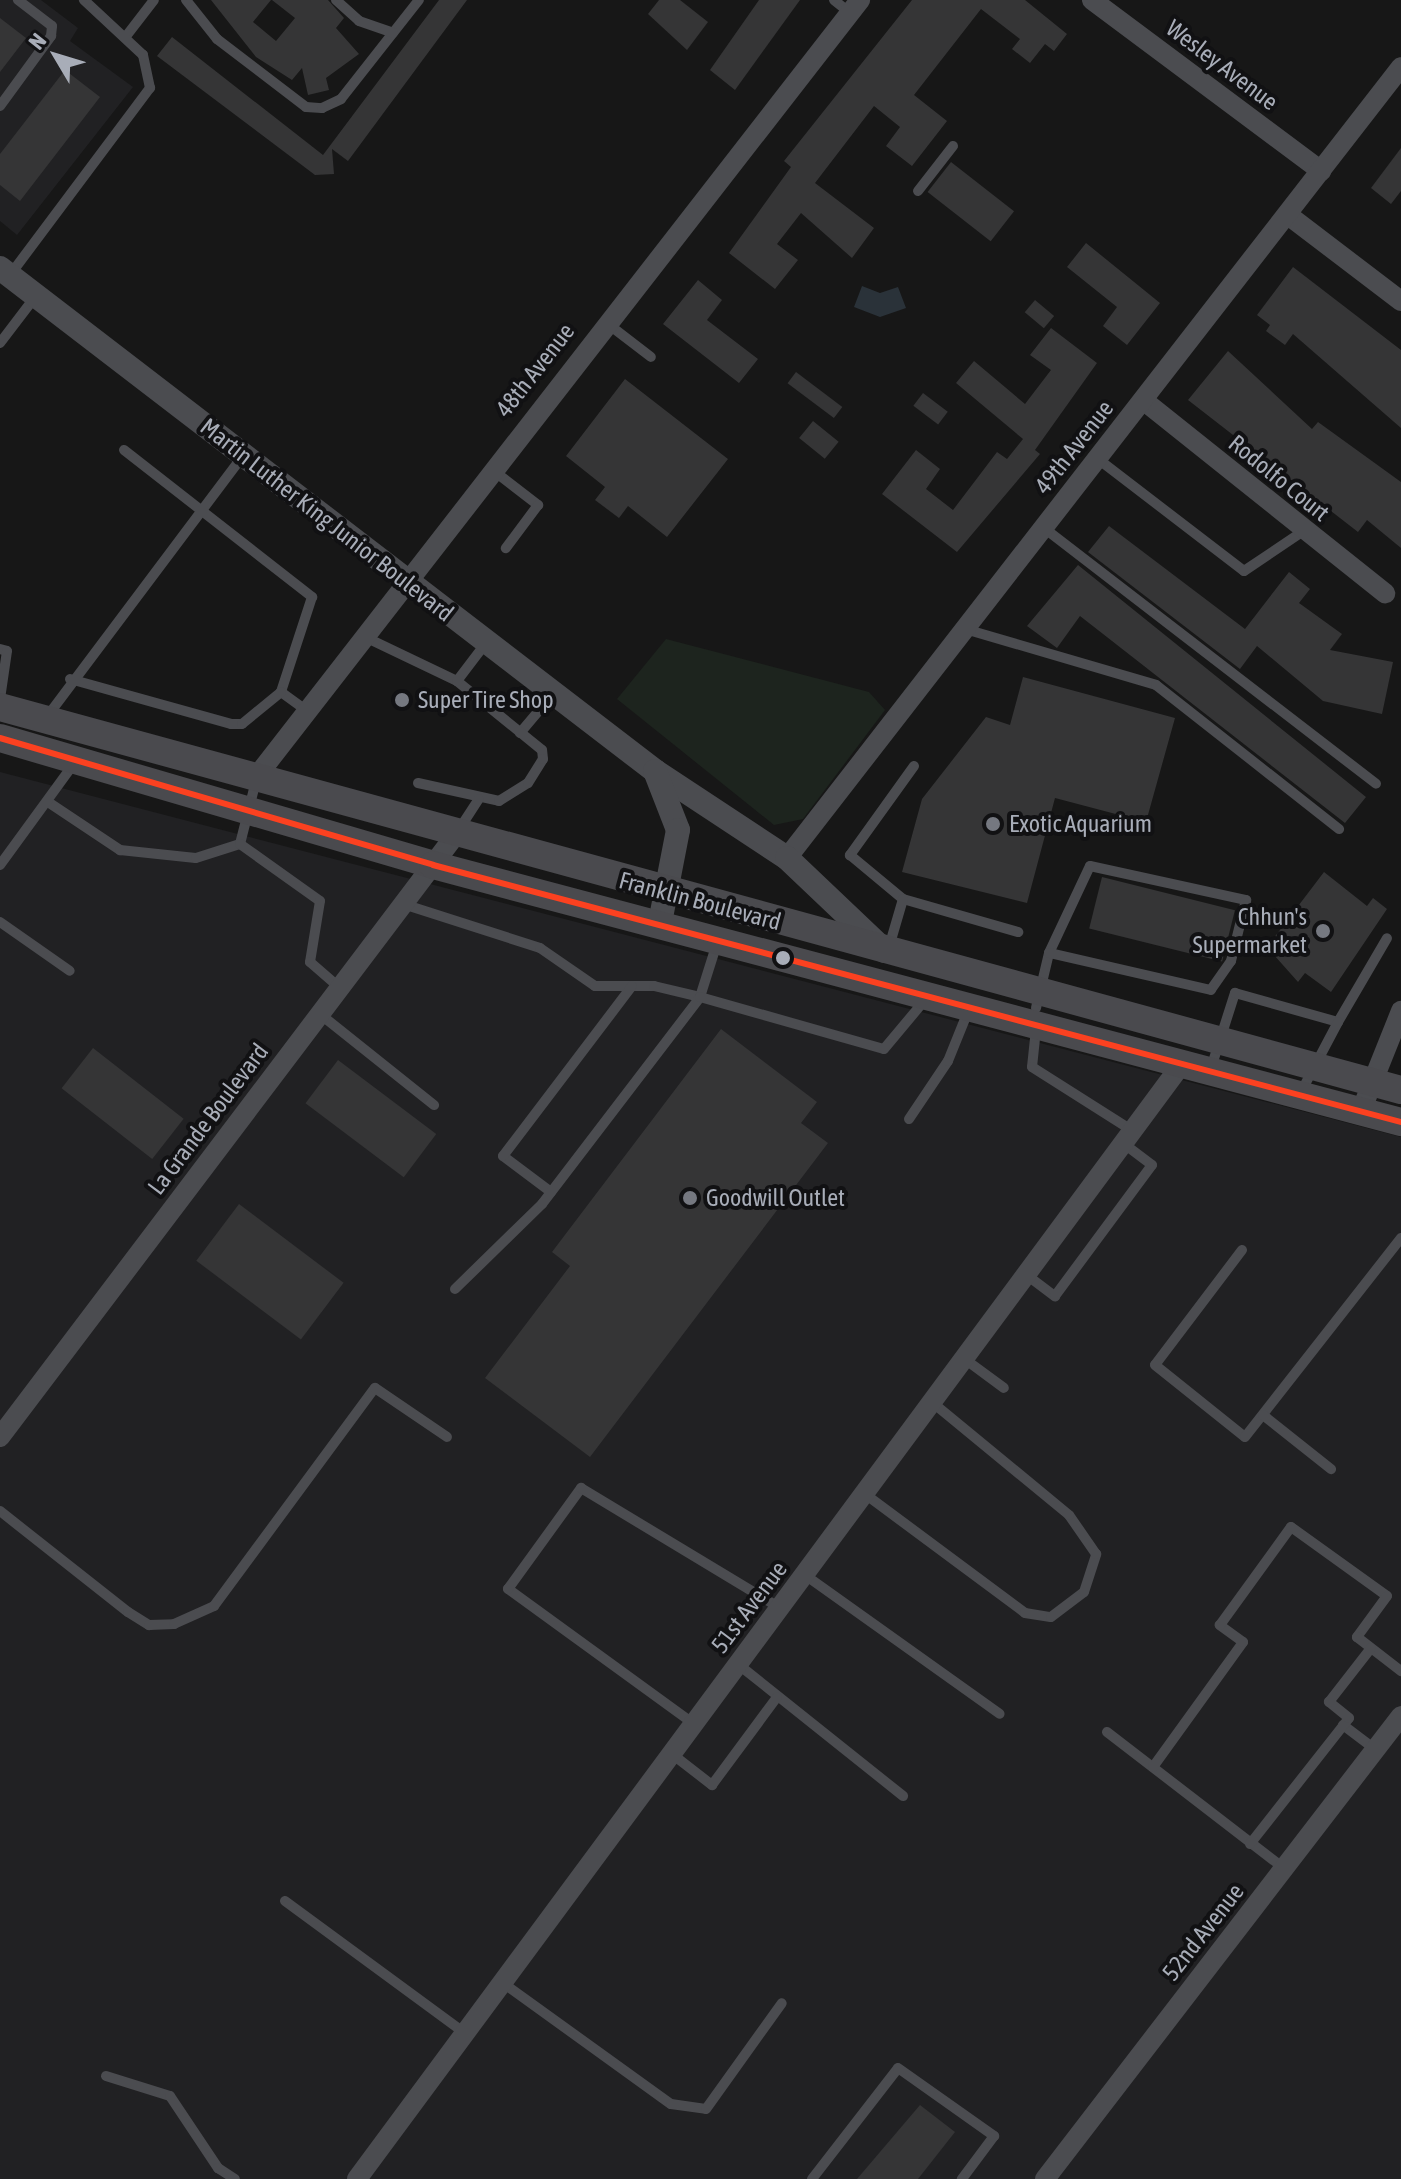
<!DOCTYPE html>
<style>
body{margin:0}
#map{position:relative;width:1401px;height:2179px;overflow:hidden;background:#171717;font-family:"Asap Condensed",sans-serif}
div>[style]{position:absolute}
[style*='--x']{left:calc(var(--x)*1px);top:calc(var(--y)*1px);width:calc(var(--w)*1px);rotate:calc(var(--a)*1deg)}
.built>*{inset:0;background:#212123}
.green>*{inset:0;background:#1d241e}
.water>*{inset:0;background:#2a3239}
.building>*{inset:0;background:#353536;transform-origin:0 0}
.service>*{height:10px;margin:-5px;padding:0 5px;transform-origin:5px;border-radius:5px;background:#4b4c50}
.minor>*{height:20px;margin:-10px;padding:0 10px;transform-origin:10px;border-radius:10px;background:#4b4c50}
.tertiary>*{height:24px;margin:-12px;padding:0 12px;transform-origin:12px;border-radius:12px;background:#4b4c50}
.secondary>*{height:28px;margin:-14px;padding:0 14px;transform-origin:14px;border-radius:14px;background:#4a4a4e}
.bus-1>*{height:6px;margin:-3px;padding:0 3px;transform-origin:3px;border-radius:3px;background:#fb4120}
.dots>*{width:22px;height:22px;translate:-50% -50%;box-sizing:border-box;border:4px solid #111113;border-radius:50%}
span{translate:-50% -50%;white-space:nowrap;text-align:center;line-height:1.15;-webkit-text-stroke:8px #111113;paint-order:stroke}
.street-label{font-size:24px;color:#a8adb8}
.poi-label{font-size:24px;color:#a8adb8}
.left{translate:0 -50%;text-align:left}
.right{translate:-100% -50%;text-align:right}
.north{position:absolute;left:16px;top:16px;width:80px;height:80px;-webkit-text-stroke:6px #111113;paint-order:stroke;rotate:308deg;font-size:22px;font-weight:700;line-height:32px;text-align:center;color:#a8adb8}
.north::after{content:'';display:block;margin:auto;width:28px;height:36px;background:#a8adb8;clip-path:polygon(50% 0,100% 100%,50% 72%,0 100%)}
</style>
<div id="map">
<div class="built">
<i style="clip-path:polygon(0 0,41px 0,78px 28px,70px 41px,133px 87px,17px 235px,0 221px)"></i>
<i style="clip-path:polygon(0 772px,1401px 1137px,1401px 2179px,0 2179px)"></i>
</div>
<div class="green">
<i style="clip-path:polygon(666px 639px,869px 692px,885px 710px,803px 819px,774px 825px,617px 699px)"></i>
</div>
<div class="water">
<i style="clip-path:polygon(862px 286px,880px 293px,898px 287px,906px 308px,880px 317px,854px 307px)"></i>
</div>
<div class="building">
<i style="clip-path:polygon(211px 0,271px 0,253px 22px,276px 41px,295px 18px,272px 0,328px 0,344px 18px,336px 28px,359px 54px,326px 78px,329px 90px,308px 95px,302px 68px,292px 80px,256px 57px)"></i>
<i style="clip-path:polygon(439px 0,467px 0,348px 161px,332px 149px,334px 174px,315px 175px,157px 56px,172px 37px,323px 155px)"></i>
<i style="clip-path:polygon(659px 0,680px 0,708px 22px,687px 50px,648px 14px)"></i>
<i style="clip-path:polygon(759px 0,800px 0,735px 90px,710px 70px)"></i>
<i style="clip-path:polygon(912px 0,1025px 0,1067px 34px,1054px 51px,1045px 44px,1030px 63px,1012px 49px,1020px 39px,981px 9px,914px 95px,947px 121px,912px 166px,886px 146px,900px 127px,874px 106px,815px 183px,874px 228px,852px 258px,801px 213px,777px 244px,798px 260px,775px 289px,729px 253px,791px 167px,784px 161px)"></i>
<i style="clip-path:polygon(0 18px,26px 38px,0 72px)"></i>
<i style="clip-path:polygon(65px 70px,100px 97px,20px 201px,0 185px,0 154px)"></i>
<i style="clip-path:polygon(1401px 148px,1401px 191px,1391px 204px,1371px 188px)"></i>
<i style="left:951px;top:162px;width:80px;height:38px;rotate:38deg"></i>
<i style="clip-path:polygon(1086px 243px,1160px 303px,1127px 345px,1103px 326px,1117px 307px,1067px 267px)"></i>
<i style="clip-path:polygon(1293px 267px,1401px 350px,1401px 428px,1293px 334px,1285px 345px,1266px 331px,1270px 325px,1257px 315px)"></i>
<i style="clip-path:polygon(698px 280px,722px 300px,707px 320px,758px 359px,739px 383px,663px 324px)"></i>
<i style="left:1035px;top:300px;width:25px;height:16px;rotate:40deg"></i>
<i style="clip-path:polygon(1051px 328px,1097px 363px,1035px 450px,1040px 454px,957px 552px,882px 494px,916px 450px,940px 469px,926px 489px,953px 510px,997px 452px,1007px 459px,1023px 439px,956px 383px,974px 361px,1025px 404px,1051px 370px,1030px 355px)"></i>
<i style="clip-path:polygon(1228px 351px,1312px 429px,1318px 422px,1401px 482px,1401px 548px,1367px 520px,1358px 532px,1188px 400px)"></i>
<i style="left:796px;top:372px;width:58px;height:14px;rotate:37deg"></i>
<i style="clip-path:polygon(625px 379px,728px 459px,667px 537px,628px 506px,619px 518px,595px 500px,605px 487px,566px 456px)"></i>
<i style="left:923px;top:393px;width:31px;height:16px;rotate:37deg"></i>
<i style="left:813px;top:421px;width:33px;height:22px;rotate:39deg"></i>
<i style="clip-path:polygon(1109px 526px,1245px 629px,1289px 572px,1310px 589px,1299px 603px,1342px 634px,1330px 650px,1393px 662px,1382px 714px,1323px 701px,1257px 646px,1240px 669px,1088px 552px)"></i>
<i style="clip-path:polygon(1078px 565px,1366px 797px,1345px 823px,1080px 616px,1057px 648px,1027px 626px)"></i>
<i style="clip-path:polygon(1023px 677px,1175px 718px,1146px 822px,1055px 798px,1027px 903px,902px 872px,922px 799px,986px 717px,1010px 725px)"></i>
<i style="clip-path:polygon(1324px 872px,1367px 906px,1373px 898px,1387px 909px,1331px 992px,1305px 973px,1298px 982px,1267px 947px)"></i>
<i style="left:1102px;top:877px;width:137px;height:53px;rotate:14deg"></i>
<i style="clip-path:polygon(721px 1029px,817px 1102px,801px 1123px,828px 1143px,590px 1457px,485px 1378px,570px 1266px,552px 1252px)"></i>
<i style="left:93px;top:1048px;width:115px;height:51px;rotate:38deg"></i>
<i style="left:338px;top:1060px;width:123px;height:54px;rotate:37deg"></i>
<i style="left:239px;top:1204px;width:131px;height:71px;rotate:37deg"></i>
<i style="clip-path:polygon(920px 2105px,955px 2132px,918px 2179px,857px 2179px)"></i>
</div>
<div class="service">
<i style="--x:186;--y:0;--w:50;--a:51.5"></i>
<i style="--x:217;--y:39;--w:112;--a:37.4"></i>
<i style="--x:306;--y:107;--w:16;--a:4"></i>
<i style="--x:322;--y:108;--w:21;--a:-25"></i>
<i style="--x:341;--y:99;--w:126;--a:-51.8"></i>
<i style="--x:336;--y:0;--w:31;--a:42"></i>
<i style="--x:359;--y:21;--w:36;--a:19"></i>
<i style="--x:834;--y:0;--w:21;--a:39"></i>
<i style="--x:127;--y:35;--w:44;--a:-52.4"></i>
<i style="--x:0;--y:106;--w:87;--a:-53.9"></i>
<i style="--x:51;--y:36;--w:10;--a:-84"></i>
<i style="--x:52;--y:26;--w:43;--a:-142.6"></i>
<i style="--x:918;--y:191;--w:57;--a:-52.1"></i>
<i style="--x:10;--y:275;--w:234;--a:-53.2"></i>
<i style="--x:150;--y:88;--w:34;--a:-102"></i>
<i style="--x:143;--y:55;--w:81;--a:-137"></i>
<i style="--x:608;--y:324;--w:54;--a:37.5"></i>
<i style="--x:0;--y:343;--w:58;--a:-52.7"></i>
<i style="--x:124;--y:450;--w:239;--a:38"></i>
<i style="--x:312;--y:597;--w:100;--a:108.1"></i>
<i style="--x:281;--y:692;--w:31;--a:36"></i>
<i style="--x:1098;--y:459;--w:184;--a:37.5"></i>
<i style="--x:1244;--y:571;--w:70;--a:-33.9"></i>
<i style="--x:494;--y:471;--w:56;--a:37.7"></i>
<i style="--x:538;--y:505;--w:54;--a:126.7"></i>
<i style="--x:1044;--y:528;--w:419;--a:37.6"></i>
<i style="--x:965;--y:629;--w:199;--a:16.3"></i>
<i style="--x:1156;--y:685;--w:233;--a:38.2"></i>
<i style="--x:365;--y:637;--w:102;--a:25.6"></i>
<i style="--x:0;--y:649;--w:7;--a:16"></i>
<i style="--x:7;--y:651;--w:49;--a:98.3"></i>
<i style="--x:70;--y:679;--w:167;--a:15.6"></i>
<i style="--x:231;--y:724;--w:11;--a:0"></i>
<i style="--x:242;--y:724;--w:50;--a:-39.4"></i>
<i style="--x:46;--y:718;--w:328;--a:-53.1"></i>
<i style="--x:520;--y:733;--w:51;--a:-49.8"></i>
<i style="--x:914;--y:766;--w:110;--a:125.7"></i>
<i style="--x:850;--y:855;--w:69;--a:39.7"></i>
<i style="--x:903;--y:899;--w:120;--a:16"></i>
<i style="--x:418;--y:783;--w:83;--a:12.5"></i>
<i style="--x:499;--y:801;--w:34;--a:-32"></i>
<i style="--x:528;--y:783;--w:28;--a:-58"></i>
<i style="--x:543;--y:759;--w:9;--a:-96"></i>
<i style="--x:542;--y:750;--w:109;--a:-140.9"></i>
<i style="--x:457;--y:681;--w:48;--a:-52.7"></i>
<i style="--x:48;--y:802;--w:87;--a:33.7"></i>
<i style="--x:120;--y:850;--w:76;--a:6"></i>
<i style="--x:196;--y:858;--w:46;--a:-17.7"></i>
<i style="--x:240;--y:844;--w:69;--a:-75.8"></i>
<i style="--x:458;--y:831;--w:38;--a:-57"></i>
<i style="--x:240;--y:844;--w:98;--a:35.5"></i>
<i style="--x:320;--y:901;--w:62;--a:99.3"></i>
<i style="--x:310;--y:962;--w:40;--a:41"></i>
<i style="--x:0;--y:865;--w:127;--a:-53.9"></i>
<i style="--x:403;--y:904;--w:144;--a:17.8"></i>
<i style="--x:540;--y:948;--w:67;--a:34.6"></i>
<i style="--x:595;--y:986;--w:59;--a:0"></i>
<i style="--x:654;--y:986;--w:47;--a:13.4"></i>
<i style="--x:700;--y:997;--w:57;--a:-72.5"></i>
<i style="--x:0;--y:922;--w:85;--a:35"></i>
<i style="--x:889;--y:947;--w:50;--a:-73.7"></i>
<i style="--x:1036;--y:1008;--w:57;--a:-76.7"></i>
<i style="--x:1049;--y:953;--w:96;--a:-64.8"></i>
<i style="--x:1090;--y:866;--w:160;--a:12.3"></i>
<i style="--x:1246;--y:900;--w:63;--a:103.8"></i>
<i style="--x:1231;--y:961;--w:35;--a:125"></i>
<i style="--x:1211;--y:990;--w:166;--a:-167.1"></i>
<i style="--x:320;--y:1014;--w:146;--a:38.6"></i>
<i style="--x:1036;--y:1029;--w:38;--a:96"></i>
<i style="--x:1032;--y:1067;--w:120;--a:32.4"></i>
<i style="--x:1211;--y:1068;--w:79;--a:-72.3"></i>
<i style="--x:1235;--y:993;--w:107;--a:15.7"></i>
<i style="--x:1338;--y:1022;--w:97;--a:-59.7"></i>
<i style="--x:1301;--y:1092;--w:79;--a:-62.1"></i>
<i style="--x:909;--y:1119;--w:70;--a:-56.1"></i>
<i style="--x:948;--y:1061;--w:56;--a:-68"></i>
<i style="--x:551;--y:1192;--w:60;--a:-143.1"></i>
<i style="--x:503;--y:1156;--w:213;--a:-52.8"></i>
<i style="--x:1242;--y:1250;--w:144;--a:127.1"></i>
<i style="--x:1155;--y:1365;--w:115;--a:38.7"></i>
<i style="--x:1245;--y:1437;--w:253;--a:-51.9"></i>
<i style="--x:1028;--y:1276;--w:34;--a:37"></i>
<i style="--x:1055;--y:1296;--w:163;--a:-53.5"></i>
<i style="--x:1152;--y:1165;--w:34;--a:-143"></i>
<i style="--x:455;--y:1289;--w:122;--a:-44.3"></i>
<i style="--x:542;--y:1204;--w:260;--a:-52.6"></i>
<i style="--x:700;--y:997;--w:191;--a:15.8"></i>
<i style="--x:884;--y:1049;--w:64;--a:-50.1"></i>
<i style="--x:966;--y:1360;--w:47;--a:36.4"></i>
<i style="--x:1263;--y:1415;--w:87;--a:38.5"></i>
<i style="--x:865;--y:1494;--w:199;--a:36.6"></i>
<i style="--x:1025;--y:1613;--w:26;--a:9"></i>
<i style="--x:1051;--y:1617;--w:41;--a:-37.1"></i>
<i style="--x:1084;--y:1592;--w:40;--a:-72"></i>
<i style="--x:1096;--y:1554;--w:47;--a:-124.7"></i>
<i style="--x:1069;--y:1515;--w:176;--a:-140.5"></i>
<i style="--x:0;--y:1511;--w:163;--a:38.3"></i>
<i style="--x:128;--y:1612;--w:25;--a:32"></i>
<i style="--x:149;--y:1625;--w:25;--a:-2"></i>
<i style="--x:174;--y:1624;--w:44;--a:-24.2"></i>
<i style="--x:214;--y:1606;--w:271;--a:-53.6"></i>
<i style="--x:375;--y:1388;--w:87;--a:34.2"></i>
<i style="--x:805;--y:1575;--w:239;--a:35.5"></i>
<i style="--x:739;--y:1665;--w:210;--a:38.6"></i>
<i style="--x:694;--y:1724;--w:230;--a:-144"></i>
<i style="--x:508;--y:1589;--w:125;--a:-54.1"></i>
<i style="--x:581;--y:1488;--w:232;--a:31.1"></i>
<i style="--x:1343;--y:1725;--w:41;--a:37.1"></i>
<i style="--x:1107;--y:1732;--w:225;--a:37.6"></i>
<i style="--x:672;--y:1754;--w:51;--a:37.8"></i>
<i style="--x:712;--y:1785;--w:109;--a:-53.5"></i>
<i style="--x:1153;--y:1767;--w:154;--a:-54.2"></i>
<i style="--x:1243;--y:1642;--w:29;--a:-144"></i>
<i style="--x:1220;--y:1625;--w:121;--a:-54.1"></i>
<i style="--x:1291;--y:1527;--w:118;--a:35.7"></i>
<i style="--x:1387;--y:1596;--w:51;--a:126.2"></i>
<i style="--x:1357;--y:1637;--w:56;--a:37.7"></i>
<i style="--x:1250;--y:1844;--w:160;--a:-51.8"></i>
<i style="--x:1349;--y:1718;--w:26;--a:-141"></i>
<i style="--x:1329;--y:1702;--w:68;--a:-52.1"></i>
<i style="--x:285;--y:1901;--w:223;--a:36.3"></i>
<i style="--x:503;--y:1983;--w:207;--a:35.8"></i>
<i style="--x:671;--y:2104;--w:35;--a:8"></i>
<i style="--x:706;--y:2109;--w:130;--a:-54.4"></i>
<i style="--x:106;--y:2076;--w:67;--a:17.4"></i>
<i style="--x:170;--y:2096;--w:87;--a:56.3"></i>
<i style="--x:218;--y:2168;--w:20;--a:33"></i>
<i style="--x:812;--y:2179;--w:140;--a:-52.2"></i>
<i style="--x:898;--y:2068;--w:118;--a:35.3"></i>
<i style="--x:994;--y:2136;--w:54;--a:126.7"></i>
</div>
<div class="minor">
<i style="--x:1092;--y:0;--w:286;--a:36.7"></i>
<i style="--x:1288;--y:215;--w:142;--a:37.3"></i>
<i style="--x:1143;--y:400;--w:310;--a:38.6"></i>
<i style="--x:257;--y:776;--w:983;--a:-52.15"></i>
<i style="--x:787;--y:858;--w:1001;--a:-52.18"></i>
<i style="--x:1361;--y:1111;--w:108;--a:-68.2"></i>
<i style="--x:0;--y:1437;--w:757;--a:-52.89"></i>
<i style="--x:357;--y:2179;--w:1386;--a:-53.51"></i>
<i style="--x:1045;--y:2179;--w:584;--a:-52.44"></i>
</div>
<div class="tertiary">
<i style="--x:0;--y:268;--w:826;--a:37.52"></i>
<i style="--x:655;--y:771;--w:158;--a:33.4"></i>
<i style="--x:787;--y:858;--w:135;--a:43.5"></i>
<i style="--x:655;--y:771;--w:63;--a:68.7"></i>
<i style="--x:678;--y:830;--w:95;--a:101"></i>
</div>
<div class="secondary">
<i style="--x:0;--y:707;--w:1452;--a:15.29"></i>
<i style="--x:0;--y:738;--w:451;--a:16.3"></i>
<i style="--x:433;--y:865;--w:1002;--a:14.87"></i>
</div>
<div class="bus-1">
<i style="--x:0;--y:738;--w:451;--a:16.3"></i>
<i style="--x:433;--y:865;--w:1002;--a:14.87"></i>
</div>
<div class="dots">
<i style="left:402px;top:700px;background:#757880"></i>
<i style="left:993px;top:824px;background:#757880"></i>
<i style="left:1323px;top:931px;background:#757880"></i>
<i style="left:783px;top:958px;background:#a8adb8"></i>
<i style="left:690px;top:1198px;background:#757880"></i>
</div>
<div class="street-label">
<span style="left:1222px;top:65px;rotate:37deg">Wesley Avenue</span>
<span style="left:535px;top:370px;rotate:-52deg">48th Avenue</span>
<span style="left:1074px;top:447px;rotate:-52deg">49th Avenue</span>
<span style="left:1279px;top:478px;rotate:39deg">Rodolfo Court</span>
<span style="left:327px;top:520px;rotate:38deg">Martin Luther King Junior Boulevard</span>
<span style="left:700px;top:901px;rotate:15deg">Franklin Boulevard</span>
<span style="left:208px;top:1119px;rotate:-53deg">La Grande Boulevard</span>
<span style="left:749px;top:1607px;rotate:-53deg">51st Avenue</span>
<span style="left:1203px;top:1932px;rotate:-52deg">52nd Avenue</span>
</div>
<div class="poi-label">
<span class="left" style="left:418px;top:700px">Super Tire Shop</span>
<span class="left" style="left:1009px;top:824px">Exotic Aquarium</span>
<span class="right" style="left:1307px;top:931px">Chhun's<br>Supermarket</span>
<span class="left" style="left:706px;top:1198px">Goodwill Outlet</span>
</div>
<div class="north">N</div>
</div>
